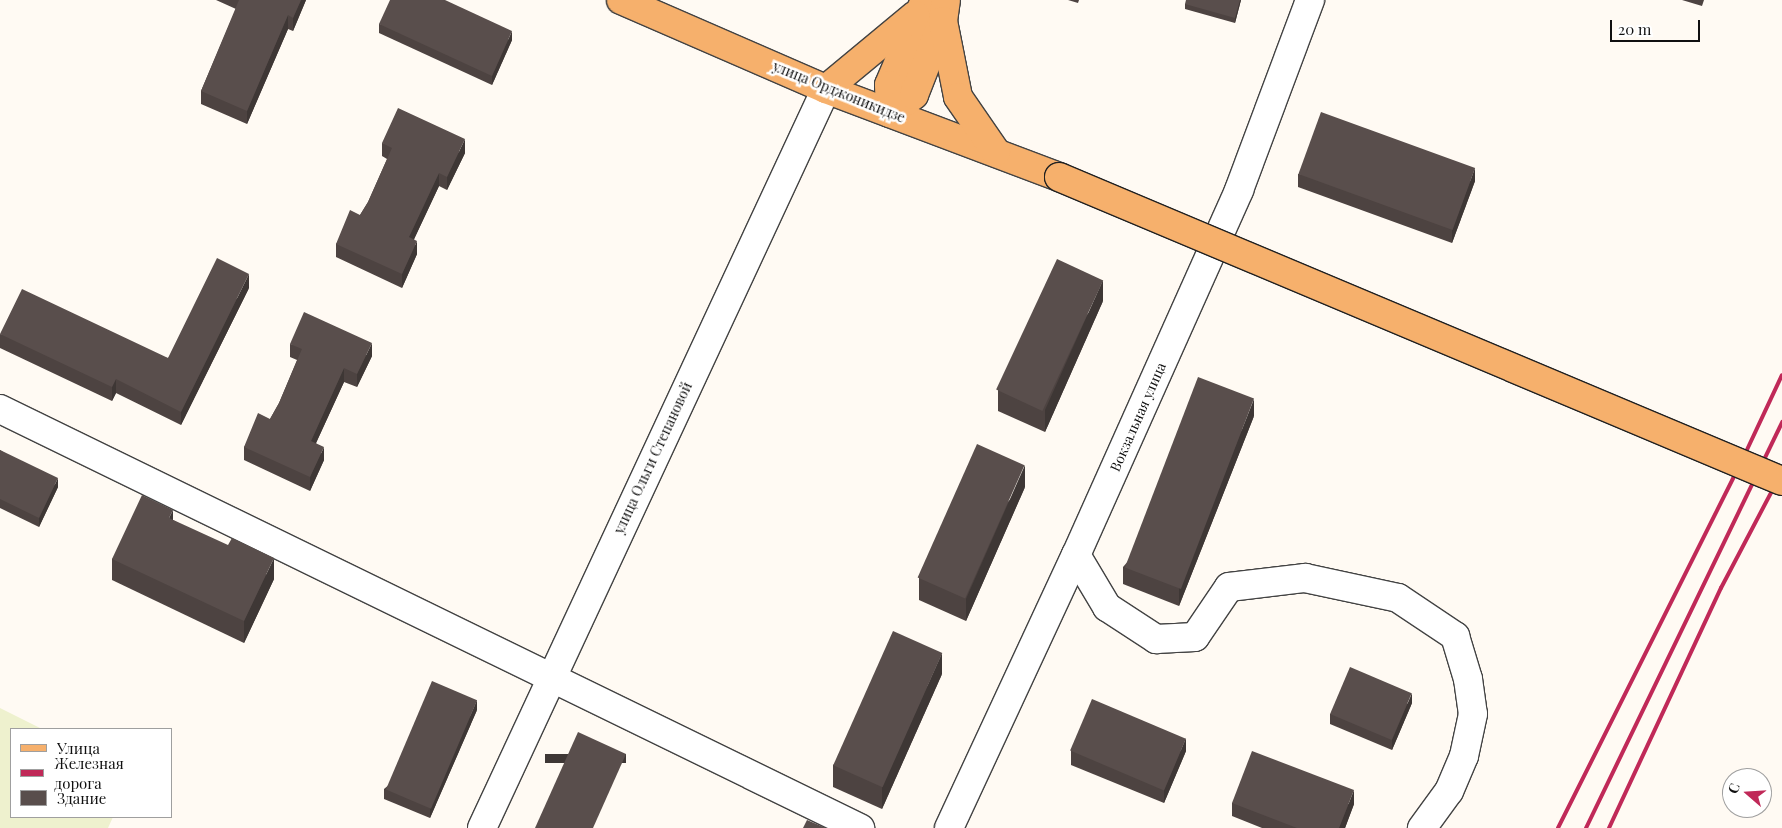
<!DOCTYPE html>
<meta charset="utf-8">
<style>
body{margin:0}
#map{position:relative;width:1782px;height:828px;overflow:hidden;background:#fffaf3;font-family:"Playfair Display",serif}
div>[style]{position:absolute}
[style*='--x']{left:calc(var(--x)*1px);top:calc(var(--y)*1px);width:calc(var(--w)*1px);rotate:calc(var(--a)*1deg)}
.pitch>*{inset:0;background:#eef1ce}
.roads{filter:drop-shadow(1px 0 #434343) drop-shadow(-1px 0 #434343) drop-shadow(0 1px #434343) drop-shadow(0 -1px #434343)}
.minor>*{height:28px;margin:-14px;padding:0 14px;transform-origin:14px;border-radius:14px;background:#fff}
.major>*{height:28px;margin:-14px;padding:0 14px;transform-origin:14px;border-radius:14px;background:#f6b06c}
.rail>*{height:4px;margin:-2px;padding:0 2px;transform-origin:2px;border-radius:2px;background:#c02958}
.bridges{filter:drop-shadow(1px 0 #212121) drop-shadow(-1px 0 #212121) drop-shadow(0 1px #212121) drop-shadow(0 -1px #212121)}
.major-bridge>*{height:28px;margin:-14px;padding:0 14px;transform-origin:14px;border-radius:14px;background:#f6b06c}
.wall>*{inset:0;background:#4d4341}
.shaded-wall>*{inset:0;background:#3e3735;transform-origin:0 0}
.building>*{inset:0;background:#594e4c;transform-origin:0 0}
span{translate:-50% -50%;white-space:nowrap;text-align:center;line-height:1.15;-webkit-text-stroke:5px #fff;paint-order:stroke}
.street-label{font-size:14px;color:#101010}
.legend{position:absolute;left:10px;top:728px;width:162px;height:90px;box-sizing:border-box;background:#fff;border:1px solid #9f9f9f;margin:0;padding:6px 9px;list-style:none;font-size:15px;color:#101010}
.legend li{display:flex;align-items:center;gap:10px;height:25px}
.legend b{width:25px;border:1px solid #9f9f9f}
.north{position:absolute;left:1722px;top:768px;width:50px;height:50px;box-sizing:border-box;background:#fff;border:1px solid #9f9f9f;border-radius:50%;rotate:289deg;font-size:14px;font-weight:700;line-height:20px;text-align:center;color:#101010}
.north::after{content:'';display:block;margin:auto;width:18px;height:22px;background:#c02958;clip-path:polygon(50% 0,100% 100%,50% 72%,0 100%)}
.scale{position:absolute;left:1610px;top:20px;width:90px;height:22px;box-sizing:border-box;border:2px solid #101010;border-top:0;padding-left:6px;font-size:15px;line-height:18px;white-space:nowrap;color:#101010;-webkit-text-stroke:4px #fff;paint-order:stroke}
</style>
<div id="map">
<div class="pitch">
<i style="clip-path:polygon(0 708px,42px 729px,11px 729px,11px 817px,113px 817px,108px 828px,0 828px)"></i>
</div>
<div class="roads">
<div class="minor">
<i style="--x:0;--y:409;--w:957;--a:25.98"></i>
<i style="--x:1076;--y:555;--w:61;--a:59.2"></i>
<i style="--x:1107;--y:607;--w:59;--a:33.1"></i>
<i style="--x:1156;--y:639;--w:39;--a:-3"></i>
<i style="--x:1195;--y:637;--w:60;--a:-55.8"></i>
<i style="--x:1229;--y:587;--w:77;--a:-6.8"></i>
<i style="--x:1305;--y:578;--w:95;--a:12.1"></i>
<i style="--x:1398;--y:598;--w:69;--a:33.7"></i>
<i style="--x:1455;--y:636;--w:45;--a:73.2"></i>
<i style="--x:1468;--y:679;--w:35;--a:82"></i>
<i style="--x:1473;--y:714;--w:43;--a:102.1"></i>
<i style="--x:1464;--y:756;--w:38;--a:113"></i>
<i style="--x:1449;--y:791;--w:46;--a:126.1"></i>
<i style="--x:482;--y:828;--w:815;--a:-65.04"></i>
<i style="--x:949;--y:828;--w:301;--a:-65.1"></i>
<i style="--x:1076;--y:555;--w:400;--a:-65.9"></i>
<i style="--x:1239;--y:190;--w:203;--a:-69.5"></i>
</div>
<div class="major">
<i style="--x:621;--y:0;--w:223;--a:23.5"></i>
<i style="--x:826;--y:89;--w:249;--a:20.7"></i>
<i style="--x:925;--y:0;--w:92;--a:113"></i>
<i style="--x:889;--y:85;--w:28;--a:88"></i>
<i style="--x:890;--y:113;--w:30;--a:-37"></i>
<i style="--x:914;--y:95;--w:79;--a:-68.6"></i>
<i style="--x:943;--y:21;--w:21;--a:-82"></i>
<i style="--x:943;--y:21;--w:77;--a:78.8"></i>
<i style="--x:958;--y:97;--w:67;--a:55.4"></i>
<i style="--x:826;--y:89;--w:116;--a:-39.7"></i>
</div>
</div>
<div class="rail">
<i style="--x:1558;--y:828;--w:418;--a:-63.4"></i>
<i style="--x:1745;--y:454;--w:87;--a:-64.9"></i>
<i style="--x:1586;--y:828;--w:451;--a:-64.2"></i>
<i style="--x:1609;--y:828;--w:265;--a:-65"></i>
<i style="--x:1721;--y:588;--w:131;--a:-62.3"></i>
</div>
<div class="bridges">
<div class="major-bridge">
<i style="--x:1059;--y:177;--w:784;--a:22.81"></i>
</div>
</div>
<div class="wall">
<i style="clip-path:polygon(216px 0,306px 0,293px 31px,288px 29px,247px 124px,201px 104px,201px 91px,236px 9px)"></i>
<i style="clip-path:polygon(1068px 0,1079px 0,1078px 3px)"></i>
<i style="clip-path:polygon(1241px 0,1235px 23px,1185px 9px,1185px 4px)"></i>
<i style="clip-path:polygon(1682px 0,1704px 0,1702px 6px)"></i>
<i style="clip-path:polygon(379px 24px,512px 40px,492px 85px,379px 33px)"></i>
<i style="clip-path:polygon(382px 143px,465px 153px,447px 190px,439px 186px,414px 239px,417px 254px,402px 288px,336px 257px,336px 244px,360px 215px,368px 202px,387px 159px,382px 156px)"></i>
<i style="clip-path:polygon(1298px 174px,1475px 181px,1452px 243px,1298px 187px)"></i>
<i style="clip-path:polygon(249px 288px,181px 425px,116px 393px,112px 401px,0 348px,0 334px,168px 358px)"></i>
<i style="clip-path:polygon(1103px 301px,1045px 432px,998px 411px,998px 390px)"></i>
<i style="clip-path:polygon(290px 344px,372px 356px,357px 387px,344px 382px,316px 443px,324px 460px,310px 491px,244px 460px,244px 447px,270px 419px,279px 403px,297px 360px,290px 357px)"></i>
<i style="clip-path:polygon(1254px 416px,1179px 606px,1123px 584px,1123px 567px)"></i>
<i style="clip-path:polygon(0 450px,58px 487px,39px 527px,0 508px)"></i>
<i style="clip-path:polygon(1025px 487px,966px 621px,919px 600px,919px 578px)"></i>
<i style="clip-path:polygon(173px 520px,274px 579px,244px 643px,112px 580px,112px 559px)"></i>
<i style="clip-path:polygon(942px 674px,882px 809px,833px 787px,833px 765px)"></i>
<i style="clip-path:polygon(1412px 703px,1392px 750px,1330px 724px,1330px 714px)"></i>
<i style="clip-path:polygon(477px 710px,430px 818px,384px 799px,384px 789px)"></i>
<i style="clip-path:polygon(1071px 751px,1186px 751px,1164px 803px,1071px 765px)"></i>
<i style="clip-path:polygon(1232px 803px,1354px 804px,1345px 828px,1262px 828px,1232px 816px)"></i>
</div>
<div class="shaded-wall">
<i style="clip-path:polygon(301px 0,306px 0,293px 31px,293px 18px)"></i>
<i style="clip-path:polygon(1240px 0,1241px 0,1235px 23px,1235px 18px)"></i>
<i style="clip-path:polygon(288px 15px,288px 29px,247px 124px,247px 111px)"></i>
<i style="clip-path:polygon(512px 31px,512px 40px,492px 85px,492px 76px)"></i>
<i style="clip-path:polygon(465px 139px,465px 153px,447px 190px,447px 177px)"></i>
<i style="clip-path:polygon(1475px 168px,1475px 181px,1452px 243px,1452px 230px)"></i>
<i style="clip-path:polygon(439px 173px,439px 186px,409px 250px,409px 237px)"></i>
<i style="clip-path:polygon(417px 241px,417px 254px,402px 288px,402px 274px)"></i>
<i style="clip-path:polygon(249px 274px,249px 288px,181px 425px,181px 412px)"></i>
<i style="clip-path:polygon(1103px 280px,1103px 301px,1045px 432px,1045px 410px)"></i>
<i style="clip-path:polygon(372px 343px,372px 356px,357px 387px,357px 374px)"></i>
<i style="clip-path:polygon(344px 368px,344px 382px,311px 454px,311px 441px)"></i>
<i style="clip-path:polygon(116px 379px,116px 393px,112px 401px,112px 387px)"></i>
<i style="clip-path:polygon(1254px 399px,1254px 416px,1179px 606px,1179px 589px)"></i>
<i style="clip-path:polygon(324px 447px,324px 460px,310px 491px,310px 477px)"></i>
<i style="clip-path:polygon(1025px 465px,1025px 487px,966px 621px,966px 599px)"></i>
<i style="clip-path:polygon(58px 478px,58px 487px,39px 527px,39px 518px)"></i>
<i style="clip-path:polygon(173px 510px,173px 531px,169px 518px)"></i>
<i style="clip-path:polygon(274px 558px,274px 579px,244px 643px,244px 621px)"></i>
<i style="clip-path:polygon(942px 653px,942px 674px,882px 809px,882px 787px)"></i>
<i style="clip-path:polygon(1412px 693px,1412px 703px,1392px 750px,1392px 740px)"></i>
<i style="clip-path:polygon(477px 700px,477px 710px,430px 818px,430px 809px)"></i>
<i style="clip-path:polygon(1186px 738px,1186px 751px,1164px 803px,1164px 790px)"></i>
<i style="left:626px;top:754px;width:9px;height:81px;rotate:90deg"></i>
<i style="clip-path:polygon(1354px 790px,1354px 804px,1345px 828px,1339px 828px)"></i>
</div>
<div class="building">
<i style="clip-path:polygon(239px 0,301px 0,293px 18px,288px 15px,247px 111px,201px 91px)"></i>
<i style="clip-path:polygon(390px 0,445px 0,512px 31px,492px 76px,379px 24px)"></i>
<i style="clip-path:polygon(1186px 0,1240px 0,1235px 18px,1185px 4px)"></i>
<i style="clip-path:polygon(398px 108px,465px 139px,447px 177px,439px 173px,409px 237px,417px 241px,402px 274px,336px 244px,350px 210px,360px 215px,368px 202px,392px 148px,382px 143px)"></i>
<i style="left:1321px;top:112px;width:164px;height:66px;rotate:20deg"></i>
<i style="clip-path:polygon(217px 258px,249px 274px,181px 412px,116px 379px,112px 387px,0 334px,22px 289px,168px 358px)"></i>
<i style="left:1057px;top:259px;width:51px;height:144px;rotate:25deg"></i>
<i style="clip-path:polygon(304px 312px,372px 343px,357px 374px,344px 368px,311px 441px,324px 447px,310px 477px,244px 447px,258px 413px,270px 419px,279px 403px,302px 349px,290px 344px)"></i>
<i style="left:1198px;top:377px;width:60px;height:204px;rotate:21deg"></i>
<i style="left:977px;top:444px;width:52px;height:146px;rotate:24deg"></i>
<i style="clip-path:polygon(0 450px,58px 478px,39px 518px,0 499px)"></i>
<i style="clip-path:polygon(142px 495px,173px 510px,169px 518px,228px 545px,232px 538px,274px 558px,244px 621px,112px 559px)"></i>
<i style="left:893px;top:631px;width:54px;height:147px;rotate:24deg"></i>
<i style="left:1350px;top:667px;width:67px;height:51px;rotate:23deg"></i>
<i style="left:432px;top:681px;width:49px;height:118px;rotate:23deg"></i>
<i style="left:1092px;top:699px;width:102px;height:56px;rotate:23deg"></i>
<i style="clip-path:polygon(578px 732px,626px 754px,593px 828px,535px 828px)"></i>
<i style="clip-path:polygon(1252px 751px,1354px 790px,1339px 828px,1297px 828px,1232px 803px)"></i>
<i style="clip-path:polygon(807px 820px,826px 828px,803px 828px)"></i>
</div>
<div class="street-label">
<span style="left:839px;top:92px;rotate:22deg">улица Орджоникидзе</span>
<span style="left:1138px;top:417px;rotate:-66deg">Вокзальная улица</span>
<span style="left:653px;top:458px;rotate:-65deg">улица Ольги Степановой</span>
</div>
<ul class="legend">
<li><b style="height:6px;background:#f6b06c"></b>Улица</li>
<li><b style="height:6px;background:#c02958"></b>Железная дорога</li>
<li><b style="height:14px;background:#594e4c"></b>Здание</li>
</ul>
<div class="north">С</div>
<div class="scale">20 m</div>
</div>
